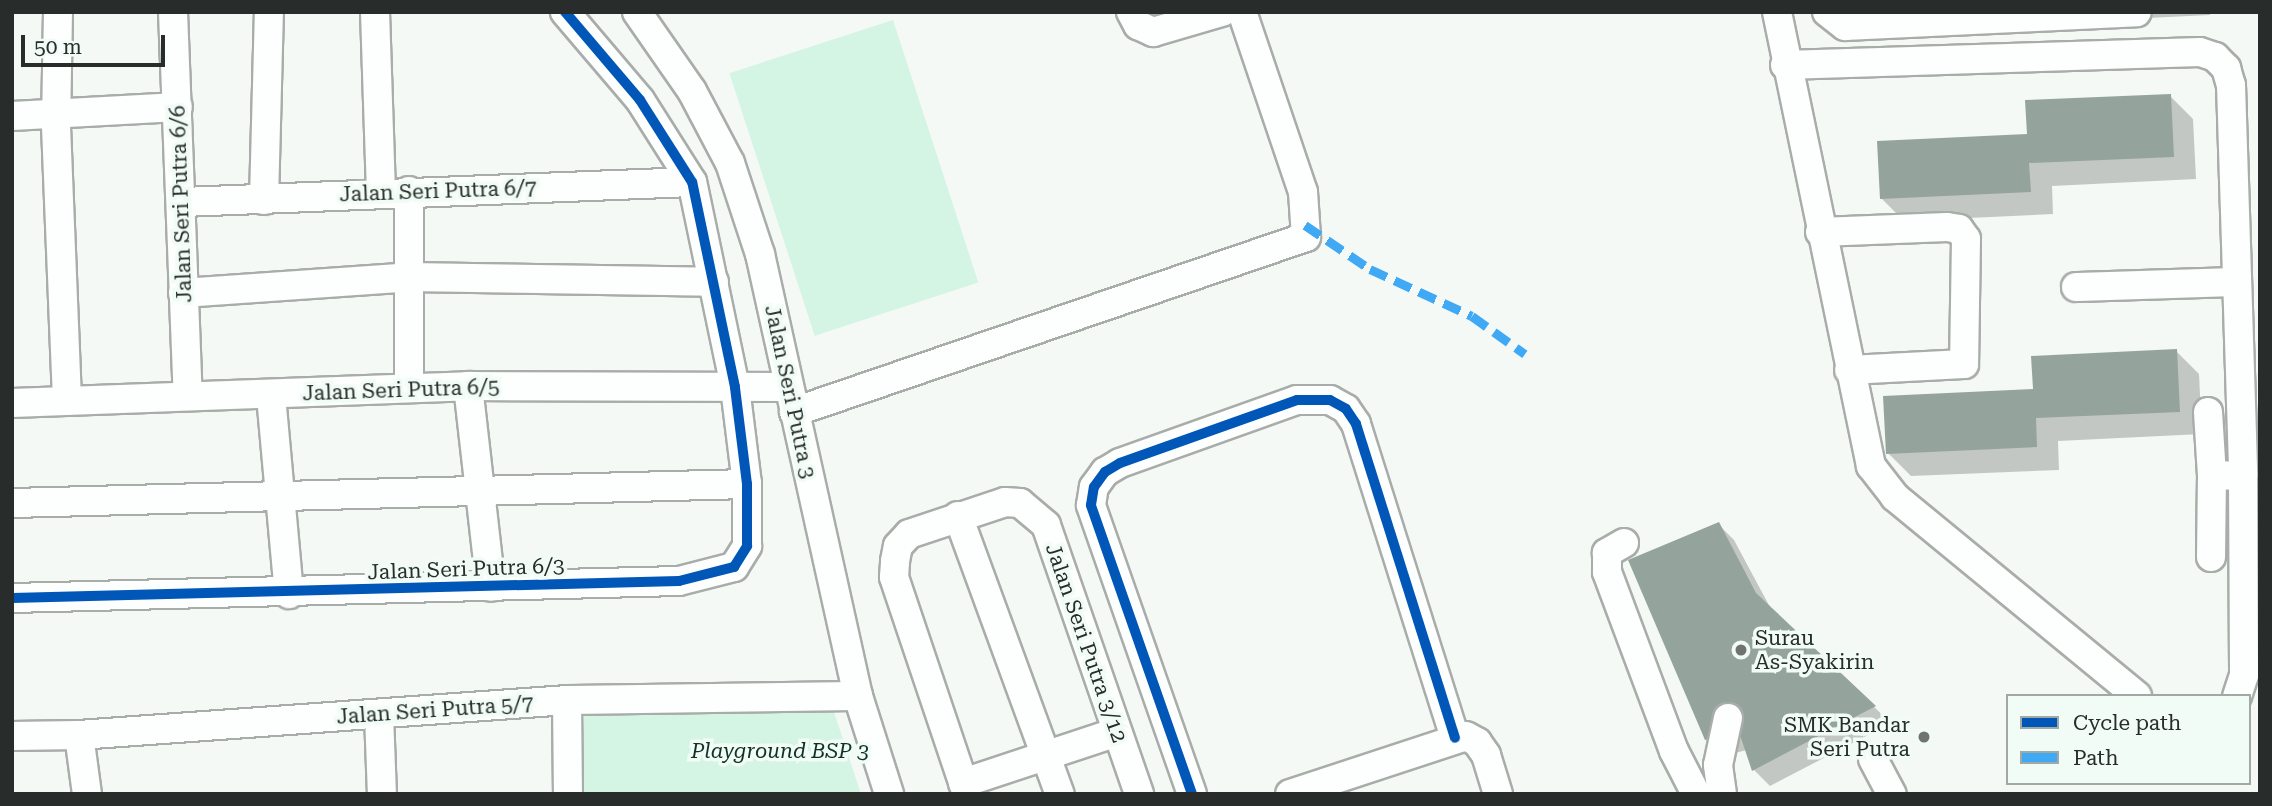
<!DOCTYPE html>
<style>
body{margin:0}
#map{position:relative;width:2272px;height:806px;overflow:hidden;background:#f4f9f6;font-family:"Roboto Serif",serif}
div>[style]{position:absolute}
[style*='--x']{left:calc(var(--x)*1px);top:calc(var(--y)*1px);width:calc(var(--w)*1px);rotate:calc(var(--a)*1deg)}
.green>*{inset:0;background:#d4f4e4;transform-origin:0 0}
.shadow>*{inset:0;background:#0003}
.building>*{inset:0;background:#94a49d}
.roads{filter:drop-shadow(2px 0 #a9adaa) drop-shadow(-2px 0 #a9adaa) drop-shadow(0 2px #a9adaa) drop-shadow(0 -2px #a9adaa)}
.minor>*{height:28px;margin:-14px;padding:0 14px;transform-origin:14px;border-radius:14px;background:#fdfefe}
.quiet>*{height:9px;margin-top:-4.5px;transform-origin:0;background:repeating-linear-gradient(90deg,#3fa9f5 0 18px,transparent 0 27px)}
.cycleway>*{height:10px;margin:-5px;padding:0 5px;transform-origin:5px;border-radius:5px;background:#0057b8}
.dots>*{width:19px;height:19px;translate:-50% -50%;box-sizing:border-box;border:4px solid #f1fcf6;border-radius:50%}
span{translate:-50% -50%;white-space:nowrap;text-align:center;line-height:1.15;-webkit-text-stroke:7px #f1fcf6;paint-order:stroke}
.street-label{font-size:21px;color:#282c2a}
.poi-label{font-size:21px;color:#282c2a}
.left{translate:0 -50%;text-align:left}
.right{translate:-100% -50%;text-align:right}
.park-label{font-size:21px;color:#113224;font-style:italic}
.frame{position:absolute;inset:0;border:14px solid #282c2a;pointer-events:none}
.legend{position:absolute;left:2006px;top:694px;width:245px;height:91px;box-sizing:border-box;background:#f1fcf6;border:2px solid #a1a9a4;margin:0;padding:9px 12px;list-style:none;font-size:21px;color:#282c2a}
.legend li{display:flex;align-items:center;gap:14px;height:35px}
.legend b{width:35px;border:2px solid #a1a9a4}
.scale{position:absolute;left:21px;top:35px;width:144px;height:32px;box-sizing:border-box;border:4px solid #282c2a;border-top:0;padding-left:9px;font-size:21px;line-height:24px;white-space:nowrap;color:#282c2a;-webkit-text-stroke:5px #f1fcf6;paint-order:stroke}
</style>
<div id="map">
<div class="green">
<i style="left:893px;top:20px;width:276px;height:172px;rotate:72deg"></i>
<i style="clip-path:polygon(832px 706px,861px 794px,584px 794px,584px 715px)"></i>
</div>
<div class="shadow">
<i style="clip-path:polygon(1963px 12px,2209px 12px,2210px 15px,1977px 26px)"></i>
<i style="clip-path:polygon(2170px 96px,2193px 119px,2196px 179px,2052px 186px,2053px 214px,1904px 221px,1881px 198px,2029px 135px)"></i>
<i style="clip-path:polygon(2176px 351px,2199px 374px,2202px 434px,2058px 441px,2059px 470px,1911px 476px,1888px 453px,2035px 391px)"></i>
<i style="clip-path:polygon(1718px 524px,1734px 540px,1771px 609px,1891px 723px,1770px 786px,1754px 770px,1747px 750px,1723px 756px,1706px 739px)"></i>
</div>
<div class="building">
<i style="clip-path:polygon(2171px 94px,2174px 157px,2029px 163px,2031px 192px,1880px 199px,1877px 141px,2027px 134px,2025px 100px)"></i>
<i style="clip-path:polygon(2177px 349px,2180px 412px,2036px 418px,2037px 447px,1886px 454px,1883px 396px,2033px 389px,2031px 356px)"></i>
<i style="clip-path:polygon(1719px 522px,1756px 593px,1876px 706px,1752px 771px,1739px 732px,1705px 740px,1628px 560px)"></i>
</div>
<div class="roads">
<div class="minor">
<i style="--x:58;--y:12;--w:114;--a:91"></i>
<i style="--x:56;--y:126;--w:275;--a:87.7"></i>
<i style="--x:173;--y:12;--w:383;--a:87.8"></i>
<i style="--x:375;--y:12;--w:180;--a:88.1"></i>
<i style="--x:637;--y:12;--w:96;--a:55.2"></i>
<i style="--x:692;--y:91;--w:81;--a:62.2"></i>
<i style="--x:730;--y:163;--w:96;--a:71.8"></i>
<i style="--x:760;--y:254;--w:453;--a:77.5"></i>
<i style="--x:858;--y:696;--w:103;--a:72.4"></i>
<i style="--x:1131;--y:12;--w:15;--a:62"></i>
<i style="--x:1138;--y:25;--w:17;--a:25"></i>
<i style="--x:1153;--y:32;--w:72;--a:-16.2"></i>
<i style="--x:1777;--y:12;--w:464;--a:78.3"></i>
<i style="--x:1871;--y:466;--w:39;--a:52"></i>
<i style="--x:1895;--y:497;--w:313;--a:39.4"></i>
<i style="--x:1827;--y:12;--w:23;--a:38"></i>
<i style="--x:1845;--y:26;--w:292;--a:-2.7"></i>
<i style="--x:1785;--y:65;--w:415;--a:-1.8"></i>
<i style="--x:2200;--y:52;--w:16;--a:18"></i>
<i style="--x:2215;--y:57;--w:16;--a:45"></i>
<i style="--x:2226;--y:68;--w:18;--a:74"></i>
<i style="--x:2231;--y:85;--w:391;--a:88.2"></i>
<i style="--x:2243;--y:476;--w:199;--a:89.7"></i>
<i style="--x:2244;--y:675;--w:22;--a:108"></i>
<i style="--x:12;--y:116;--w:166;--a:-3.1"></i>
<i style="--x:264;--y:200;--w:188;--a:-88.5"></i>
<i style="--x:183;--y:202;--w:509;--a:-2.25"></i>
<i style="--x:1820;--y:232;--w:127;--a:-2.3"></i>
<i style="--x:1947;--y:227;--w:12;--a:9"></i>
<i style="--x:1959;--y:229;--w:12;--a:55"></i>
<i style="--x:1966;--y:239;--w:125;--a:90.9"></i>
<i style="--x:1964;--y:364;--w:115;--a:177"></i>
<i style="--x:2076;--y:287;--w:160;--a:-1.8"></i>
<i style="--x:183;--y:293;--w:227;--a:-4"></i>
<i style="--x:409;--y:277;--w:305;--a:0.9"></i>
<i style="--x:468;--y:386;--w:202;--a:83.5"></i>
<i style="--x:409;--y:388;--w:197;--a:-90"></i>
<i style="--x:271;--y:396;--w:199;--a:84.8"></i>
<i style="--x:12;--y:403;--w:456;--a:-2.1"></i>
<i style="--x:468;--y:386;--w:321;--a:0.2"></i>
<i style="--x:794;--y:412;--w:541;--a:-18.87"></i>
<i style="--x:1306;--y:237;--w:45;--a:-93.8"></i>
<i style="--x:1303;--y:192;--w:190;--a:-108.7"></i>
<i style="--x:2208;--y:412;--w:63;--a:86.4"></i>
<i style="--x:12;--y:503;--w:735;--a:-1.48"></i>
<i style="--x:958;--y:516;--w:296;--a:69.9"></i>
<i style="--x:1624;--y:543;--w:20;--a:150"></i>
<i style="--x:1607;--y:553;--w:19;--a:90"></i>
<i style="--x:1607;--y:572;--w:191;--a:69.5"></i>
<i style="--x:1674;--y:751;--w:48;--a:62.9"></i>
<i style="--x:2211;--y:557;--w:82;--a:-89.3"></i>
<i style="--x:2212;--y:475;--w:31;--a:2"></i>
<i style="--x:12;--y:598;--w:667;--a:-1.46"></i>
<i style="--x:679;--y:581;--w:57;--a:-14.3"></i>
<i style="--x:734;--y:567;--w:25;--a:-58"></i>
<i style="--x:747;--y:546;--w:62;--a:-90"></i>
<i style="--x:747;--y:484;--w:98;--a:-97.1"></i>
<i style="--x:735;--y:387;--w:209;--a:-101.8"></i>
<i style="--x:692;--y:182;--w:97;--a:-122.4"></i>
<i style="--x:640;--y:100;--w:116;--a:-130.4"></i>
<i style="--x:567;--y:700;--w:94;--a:89.4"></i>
<i style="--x:379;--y:714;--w:80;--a:87.9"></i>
<i style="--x:79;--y:735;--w:60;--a:82.3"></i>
<i style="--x:12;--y:736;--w:67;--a:-0.9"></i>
<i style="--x:79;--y:735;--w:489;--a:-4.1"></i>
<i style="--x:567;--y:700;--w:291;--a:-0.8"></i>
<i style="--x:1873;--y:759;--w:40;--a:62"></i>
<i style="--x:963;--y:783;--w:162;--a:-18.3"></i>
<i style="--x:967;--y:794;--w:229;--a:-108.6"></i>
<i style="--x:894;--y:577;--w:16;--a:-86"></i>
<i style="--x:895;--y:561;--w:15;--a:-79"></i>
<i style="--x:898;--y:546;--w:16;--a:-47"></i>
<i style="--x:909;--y:534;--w:101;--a:-18.4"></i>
<i style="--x:1005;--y:502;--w:15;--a:4"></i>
<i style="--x:1020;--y:503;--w:34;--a:40"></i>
<i style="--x:1046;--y:525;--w:285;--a:70.9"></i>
<i style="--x:1192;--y:794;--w:306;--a:-109.3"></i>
<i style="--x:1091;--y:505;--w:18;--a:-81"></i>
<i style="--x:1094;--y:487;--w:19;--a:-54"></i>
<i style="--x:1105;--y:472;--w:17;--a:-31"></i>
<i style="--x:1120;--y:463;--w:188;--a:-19.6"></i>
<i style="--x:1297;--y:400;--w:33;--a:0"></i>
<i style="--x:1330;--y:400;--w:18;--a:29"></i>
<i style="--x:1346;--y:409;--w:18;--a:56"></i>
<i style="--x:1356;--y:424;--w:329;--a:72.5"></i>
<i style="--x:1290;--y:794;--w:185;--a:-18.2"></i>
<i style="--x:1466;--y:736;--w:13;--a:29"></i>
<i style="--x:1477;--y:742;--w:16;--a:55"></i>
<i style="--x:1486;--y:755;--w:41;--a:72.9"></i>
<i style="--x:1722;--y:794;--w:29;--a:-98"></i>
<i style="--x:1718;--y:765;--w:48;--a:-78"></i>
</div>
</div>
<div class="quiet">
<i style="--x:1305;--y:225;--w:78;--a:34.1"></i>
<i style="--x:1370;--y:269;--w:112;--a:24.7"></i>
<i style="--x:1472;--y:316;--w:65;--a:35.6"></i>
</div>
<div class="cycleway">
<i style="--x:12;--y:598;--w:667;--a:-1.46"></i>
<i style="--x:679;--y:581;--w:57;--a:-14.3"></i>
<i style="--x:734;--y:567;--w:25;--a:-58"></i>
<i style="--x:747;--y:546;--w:62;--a:-90"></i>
<i style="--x:747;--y:484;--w:98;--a:-97.1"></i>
<i style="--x:735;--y:387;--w:209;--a:-101.8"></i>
<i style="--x:692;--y:182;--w:97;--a:-122.4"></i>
<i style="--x:640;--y:100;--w:116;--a:-130.4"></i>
<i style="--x:1192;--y:794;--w:306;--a:-109.3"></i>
<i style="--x:1091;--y:505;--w:18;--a:-81"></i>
<i style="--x:1094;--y:487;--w:19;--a:-54"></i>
<i style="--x:1105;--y:472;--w:17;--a:-31"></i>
<i style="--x:1120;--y:463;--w:188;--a:-19.6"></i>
<i style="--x:1297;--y:400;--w:33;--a:0"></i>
<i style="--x:1330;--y:400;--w:18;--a:29"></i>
<i style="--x:1346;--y:409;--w:18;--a:56"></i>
<i style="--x:1356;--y:424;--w:329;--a:72.5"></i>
</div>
<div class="dots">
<i style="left:1741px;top:650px;background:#6f7471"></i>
<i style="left:1924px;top:737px;background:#6f7471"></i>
</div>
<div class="street-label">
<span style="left:438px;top:191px;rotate:-2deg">Jalan Seri Putra 6/7</span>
<span style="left:181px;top:204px;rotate:-92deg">Jalan Seri Putra 6/6</span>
<span style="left:401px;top:390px;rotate:-2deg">Jalan Seri Putra 6/5</span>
<span style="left:790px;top:392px;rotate:78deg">Jalan Seri Putra 3</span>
<span style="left:466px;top:569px;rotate:-2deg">Jalan Seri Putra 6/3</span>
<span style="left:1086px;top:643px;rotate:71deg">Jalan Seri Putra 3/12</span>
<span style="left:435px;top:710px;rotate:-4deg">Jalan Seri Putra 5/7</span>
</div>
<div class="poi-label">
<span class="left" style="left:1755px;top:650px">Surau<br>As-Syakirin</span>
<span class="right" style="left:1910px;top:737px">SMK Bandar<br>Seri Putra</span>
</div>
<div class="park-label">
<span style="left:780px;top:751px">Playground BSP 3</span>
</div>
<div class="frame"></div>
<ul class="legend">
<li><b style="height:9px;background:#0057b8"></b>Cycle path</li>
<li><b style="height:9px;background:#3fa9f5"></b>Path</li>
</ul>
<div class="scale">50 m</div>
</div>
